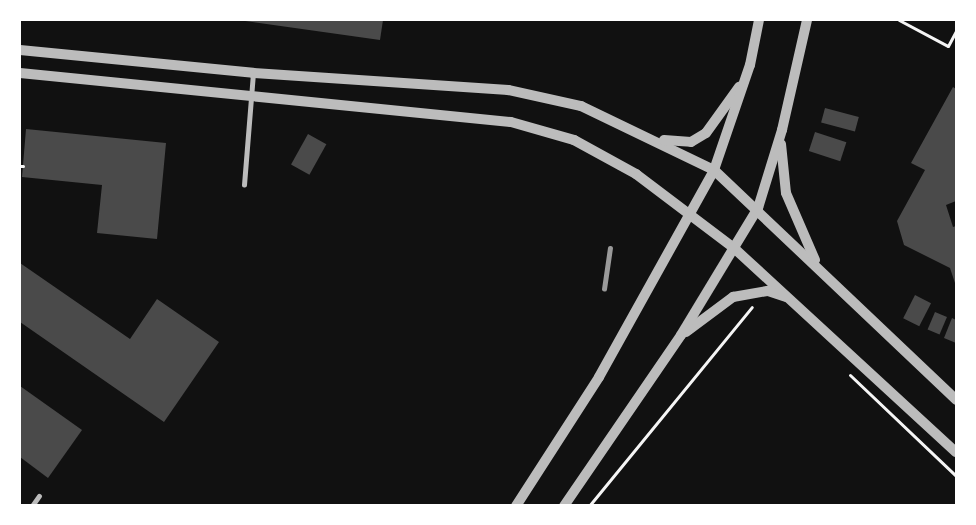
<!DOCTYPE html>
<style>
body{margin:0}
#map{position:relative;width:976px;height:525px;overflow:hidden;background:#111;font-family:Barlow,sans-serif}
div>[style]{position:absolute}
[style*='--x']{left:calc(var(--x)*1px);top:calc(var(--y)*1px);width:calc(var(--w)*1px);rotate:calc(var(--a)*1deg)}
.building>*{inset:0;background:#4a4a4a;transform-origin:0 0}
.path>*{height:3px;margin:-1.5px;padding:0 1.5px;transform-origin:1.5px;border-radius:1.5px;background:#f5f5f5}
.service>*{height:4.5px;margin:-2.25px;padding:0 2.25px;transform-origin:2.25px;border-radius:2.25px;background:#bcbcbc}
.tertiary>*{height:10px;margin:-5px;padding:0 5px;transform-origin:5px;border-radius:5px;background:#bcbcbc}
.rail>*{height:4.5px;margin:-2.25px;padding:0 2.25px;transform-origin:2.25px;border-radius:2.25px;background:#9a9a9a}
span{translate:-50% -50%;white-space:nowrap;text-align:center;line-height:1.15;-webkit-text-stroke:6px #fff;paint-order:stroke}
.frame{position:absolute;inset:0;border:21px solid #fff;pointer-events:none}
</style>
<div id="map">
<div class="building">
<i style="clip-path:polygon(238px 20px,383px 20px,380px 40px)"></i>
<i style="clip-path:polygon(953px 87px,956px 89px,956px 201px,946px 205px,953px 227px,956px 226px,956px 286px,950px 268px,904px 245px,897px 221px,925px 170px,911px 163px)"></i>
<i style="left:825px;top:108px;width:35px;height:15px;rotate:15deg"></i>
<i style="clip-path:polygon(26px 129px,166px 143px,157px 239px,97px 233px,102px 185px,22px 177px)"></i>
<i style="left:815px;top:132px;width:33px;height:20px;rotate:18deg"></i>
<i style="left:308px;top:134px;width:21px;height:35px;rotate:29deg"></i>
<i style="clip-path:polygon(20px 263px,130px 339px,157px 299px,219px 342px,164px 422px,20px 322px)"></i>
<i style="left:915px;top:295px;width:18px;height:26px;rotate:27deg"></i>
<i style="left:935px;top:312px;width:13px;height:19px;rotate:23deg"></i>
<i style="clip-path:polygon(952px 318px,956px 320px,956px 343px,944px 338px)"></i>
<i style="clip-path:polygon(20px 386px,82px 430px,48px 478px,20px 457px)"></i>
</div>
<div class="path">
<i style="--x:899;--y:20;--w:55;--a:28"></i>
<i style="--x:948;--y:46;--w:17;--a:-62"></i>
<i style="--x:20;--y:166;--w:3;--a:0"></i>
<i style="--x:850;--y:375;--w:146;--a:43.6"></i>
<i style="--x:589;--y:506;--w:257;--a:-50.7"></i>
</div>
<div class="service">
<i style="--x:244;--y:185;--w:111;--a:-85.4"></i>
<i style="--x:32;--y:506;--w:12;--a:-55"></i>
</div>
<div class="tertiary">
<i style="--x:20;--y:50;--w:234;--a:5.6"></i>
<i style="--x:253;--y:73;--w:256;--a:3.8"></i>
<i style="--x:508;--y:90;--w:75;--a:12.4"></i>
<i style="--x:581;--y:106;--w:148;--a:25.7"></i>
<i style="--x:714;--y:170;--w:334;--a:43.5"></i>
<i style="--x:20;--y:73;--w:493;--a:5.7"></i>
<i style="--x:511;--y:122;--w:66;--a:15.9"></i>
<i style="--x:574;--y:140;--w:71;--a:28.7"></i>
<i style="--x:636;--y:174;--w:124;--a:37.1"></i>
<i style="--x:735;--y:249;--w:300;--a:42.6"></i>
<i style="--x:664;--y:140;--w:27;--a:4"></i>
<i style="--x:691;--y:142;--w:17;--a:-31"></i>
<i style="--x:706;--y:133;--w:57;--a:-54.3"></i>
<i style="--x:781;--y:144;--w:49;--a:84.2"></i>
<i style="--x:786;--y:193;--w:73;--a:66.6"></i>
<i style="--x:686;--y:332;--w:59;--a:-36.7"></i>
<i style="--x:733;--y:297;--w:36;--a:-10"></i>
<i style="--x:768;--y:291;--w:19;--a:18"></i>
<i style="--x:516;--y:506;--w:153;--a:-57.2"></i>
<i style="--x:599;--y:377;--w:237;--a:-60.9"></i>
<i style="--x:714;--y:170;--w:111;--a:-71.1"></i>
<i style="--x:750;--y:65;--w:46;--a:-78.7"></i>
<i style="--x:564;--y:506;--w:207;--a:-55.6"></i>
<i style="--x:681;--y:335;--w:149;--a:-58.8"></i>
<i style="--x:758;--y:208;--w:82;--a:-72.9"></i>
<i style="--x:782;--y:130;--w:113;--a:-77.2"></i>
</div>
<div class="rail">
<i style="--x:604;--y:289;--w:41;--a:-81.7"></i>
</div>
<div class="frame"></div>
</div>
